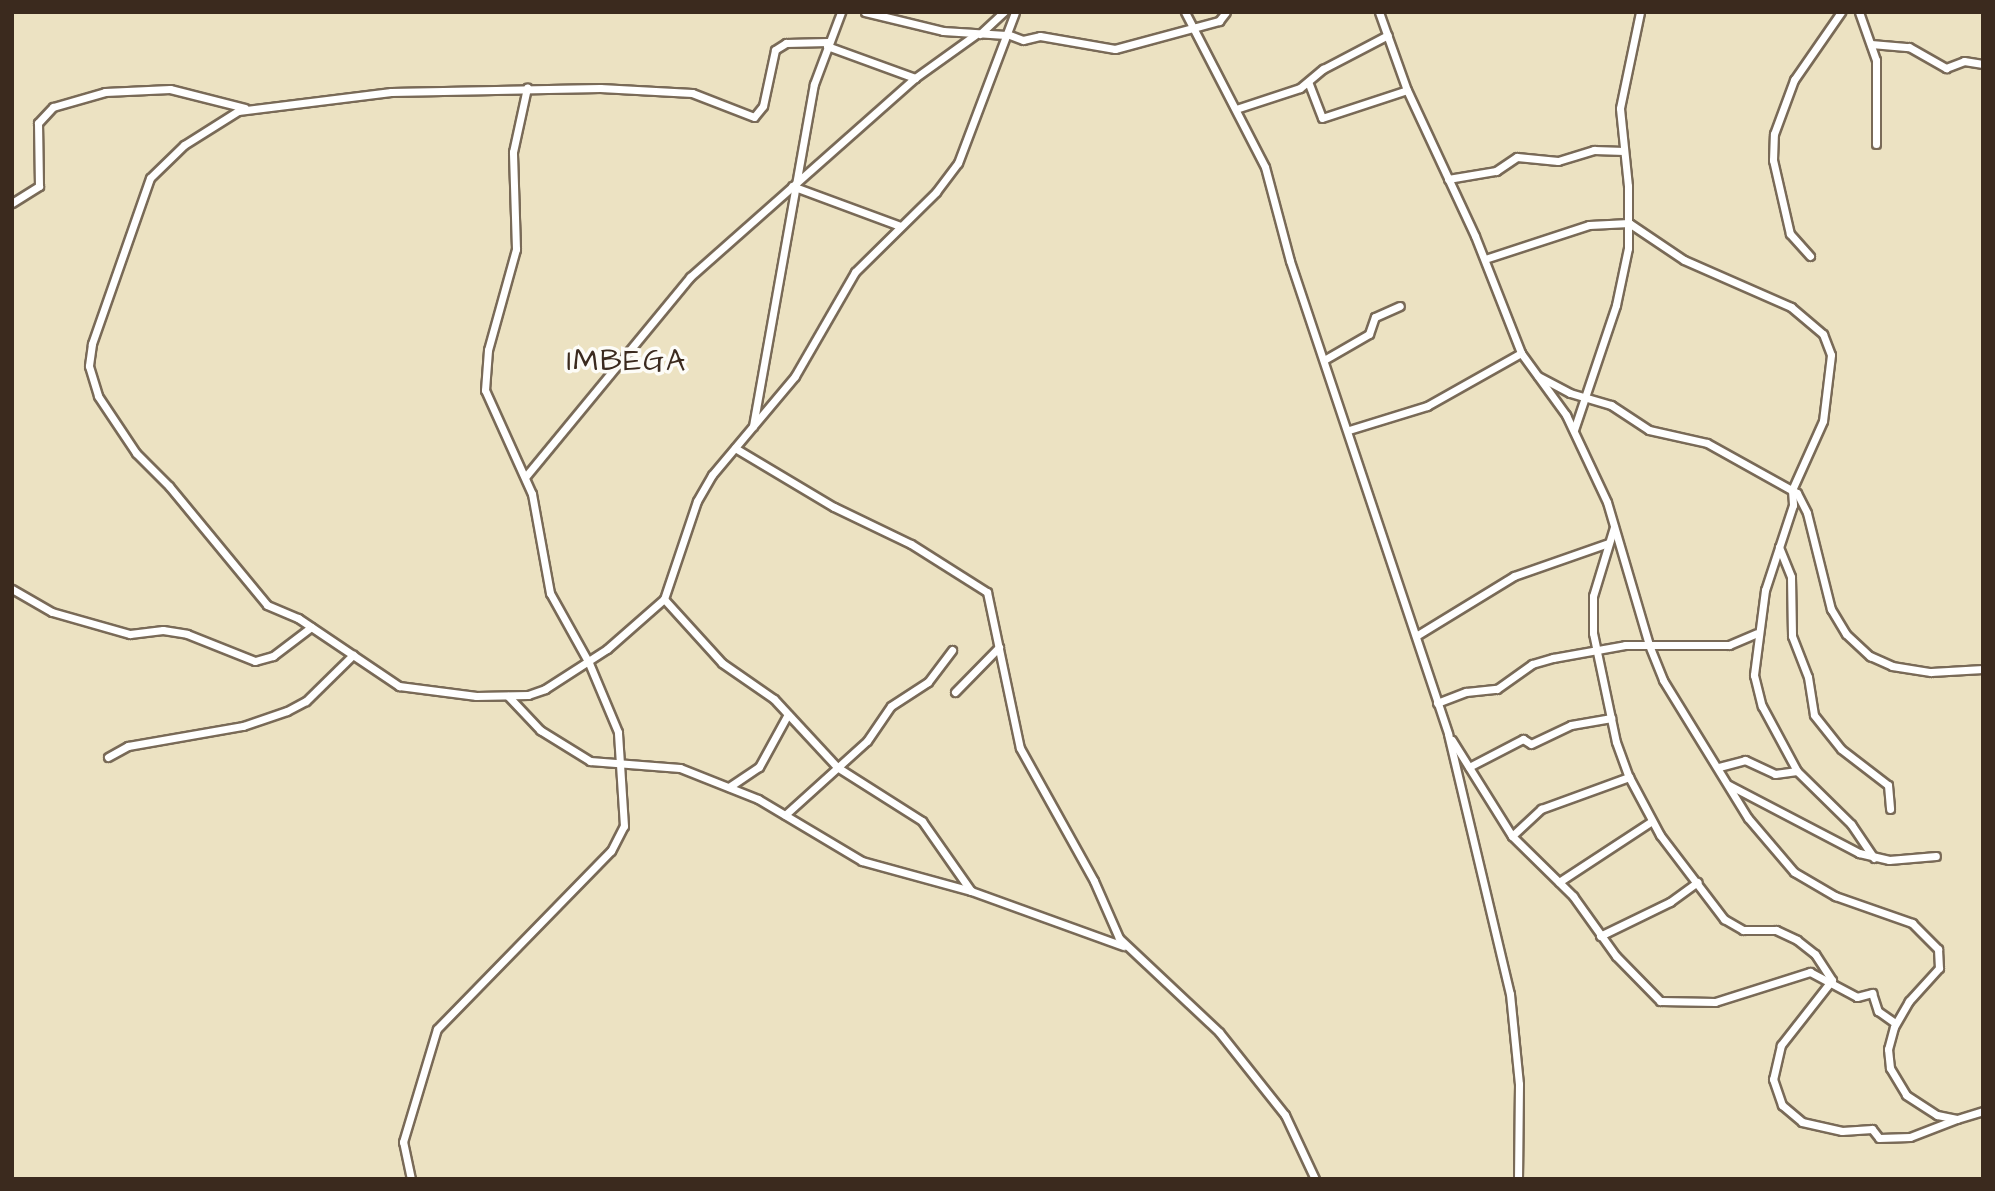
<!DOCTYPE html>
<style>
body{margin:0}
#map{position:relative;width:1995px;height:1191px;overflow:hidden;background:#ece2c2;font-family:"Architects Daughter",sans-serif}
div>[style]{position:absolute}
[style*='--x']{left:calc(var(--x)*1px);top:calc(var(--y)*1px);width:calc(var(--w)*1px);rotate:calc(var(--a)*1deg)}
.roads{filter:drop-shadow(2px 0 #796a57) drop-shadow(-2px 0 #796a57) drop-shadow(0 2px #796a57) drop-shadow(0 -2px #796a57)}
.street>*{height:7px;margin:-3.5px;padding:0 3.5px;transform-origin:3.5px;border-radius:3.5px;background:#fff}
span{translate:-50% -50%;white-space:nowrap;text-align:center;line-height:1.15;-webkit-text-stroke:7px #fdfcf7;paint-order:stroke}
.quarter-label{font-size:30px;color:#3b2a1e;letter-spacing:2px}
.frame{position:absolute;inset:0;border:14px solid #3b2a1e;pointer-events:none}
</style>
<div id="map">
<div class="roads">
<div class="street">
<i style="--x:865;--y:12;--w:80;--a:13.7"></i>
<i style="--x:943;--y:31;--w:63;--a:3.6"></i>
<i style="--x:1185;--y:12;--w:174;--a:62.7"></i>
<i style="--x:1265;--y:167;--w:97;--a:75.1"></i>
<i style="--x:1290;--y:261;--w:499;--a:71.5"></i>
<i style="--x:1448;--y:734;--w:267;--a:76.6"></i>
<i style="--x:1510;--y:994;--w:90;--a:84.3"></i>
<i style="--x:1519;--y:1084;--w:95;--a:90.6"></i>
<i style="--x:1379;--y:12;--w:83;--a:70.3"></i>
<i style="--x:1407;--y:90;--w:161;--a:65"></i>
<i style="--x:1475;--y:236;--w:126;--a:68.5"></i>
<i style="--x:1521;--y:353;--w:77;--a:54"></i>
<i style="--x:1566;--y:415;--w:96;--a:64.8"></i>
<i style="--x:1607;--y:502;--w:149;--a:73.6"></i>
<i style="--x:1649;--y:645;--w:38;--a:68"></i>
<i style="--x:1663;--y:680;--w:162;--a:58.4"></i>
<i style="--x:1748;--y:818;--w:71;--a:49.6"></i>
<i style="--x:1794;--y:872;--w:48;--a:30.3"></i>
<i style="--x:1835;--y:896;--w:82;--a:19.3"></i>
<i style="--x:1912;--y:923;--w:37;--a:45"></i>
<i style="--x:1938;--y:949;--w:19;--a:87"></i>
<i style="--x:1939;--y:968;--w:45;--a:132.3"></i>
<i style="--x:1909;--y:1001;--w:30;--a:120"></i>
<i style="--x:1894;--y:1027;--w:23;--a:105"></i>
<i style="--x:1888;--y:1049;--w:19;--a:84"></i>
<i style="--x:1890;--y:1068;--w:31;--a:59"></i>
<i style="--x:1906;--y:1095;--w:37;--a:33"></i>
<i style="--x:1937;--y:1115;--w:20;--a:11"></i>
<i style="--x:1957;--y:1119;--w:27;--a:-17"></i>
<i style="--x:1859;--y:12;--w:51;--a:70.5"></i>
<i style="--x:1876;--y:60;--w:84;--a:90"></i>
<i style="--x:980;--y:34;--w:33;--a:-43"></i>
<i style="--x:1007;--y:34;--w:17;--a:21"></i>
<i style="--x:1023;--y:40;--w:17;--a:-13"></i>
<i style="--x:1040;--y:36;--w:76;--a:9.8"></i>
<i style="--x:1115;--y:49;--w:108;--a:-15.1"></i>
<i style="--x:1219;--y:21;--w:11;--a:-52"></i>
<i style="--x:828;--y:42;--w:42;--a:178.6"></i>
<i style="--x:786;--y:43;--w:13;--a:148"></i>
<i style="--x:775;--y:50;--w:57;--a:102.1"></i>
<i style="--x:763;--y:106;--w:14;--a:129"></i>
<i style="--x:754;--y:117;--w:66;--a:-158.8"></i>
<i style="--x:692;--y:93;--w:92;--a:-176.9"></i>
<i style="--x:600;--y:88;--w:209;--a:178.9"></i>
<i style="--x:391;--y:92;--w:154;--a:172.9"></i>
<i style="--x:238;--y:111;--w:64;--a:147.8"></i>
<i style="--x:184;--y:145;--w:47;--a:135.9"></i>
<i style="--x:150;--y:178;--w:176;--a:109.3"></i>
<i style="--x:92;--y:344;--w:22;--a:98"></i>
<i style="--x:89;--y:366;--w:31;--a:73"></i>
<i style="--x:98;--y:396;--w:69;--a:56.3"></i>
<i style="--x:136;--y:453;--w:47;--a:45"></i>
<i style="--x:169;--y:486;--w:154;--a:50.5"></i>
<i style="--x:267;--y:605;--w:34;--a:23"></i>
<i style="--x:298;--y:618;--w:122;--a:34"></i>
<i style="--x:399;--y:686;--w:78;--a:7.4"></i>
<i style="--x:476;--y:696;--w:52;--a:-1.1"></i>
<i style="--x:528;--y:695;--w:18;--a:-19"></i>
<i style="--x:545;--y:689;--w:74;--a:-32.8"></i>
<i style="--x:607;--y:649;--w:76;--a:-41.3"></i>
<i style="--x:664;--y:599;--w:103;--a:-71.4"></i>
<i style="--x:697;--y:501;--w:30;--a:-60"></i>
<i style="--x:712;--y:475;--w:129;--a:-50"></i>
<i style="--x:795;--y:376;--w:120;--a:-60"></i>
<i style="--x:855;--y:272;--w:114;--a:-44.6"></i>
<i style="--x:936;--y:192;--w:36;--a:-53"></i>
<i style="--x:958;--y:163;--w:161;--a:-69.3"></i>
<i style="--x:1871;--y:44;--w:38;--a:5"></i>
<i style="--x:1909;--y:47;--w:43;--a:29.6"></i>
<i style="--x:1946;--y:68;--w:19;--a:-21"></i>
<i style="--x:1964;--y:61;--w:19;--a:9"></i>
<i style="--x:827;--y:46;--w:94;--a:20"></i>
<i style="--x:915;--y:78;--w:74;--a:-35.6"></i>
<i style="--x:1309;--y:84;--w:36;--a:69"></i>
<i style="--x:1322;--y:118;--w:89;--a:-18.2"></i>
<i style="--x:1236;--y:109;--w:67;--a:-18.2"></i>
<i style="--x:1300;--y:88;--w:30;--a:-40"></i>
<i style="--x:1323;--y:69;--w:73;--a:-27.6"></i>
<i style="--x:1448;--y:179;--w:49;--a:-9.5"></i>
<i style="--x:1496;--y:171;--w:25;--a:-34"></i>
<i style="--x:1517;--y:157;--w:41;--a:5.6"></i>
<i style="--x:1558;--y:161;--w:38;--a:-17"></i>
<i style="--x:1594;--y:150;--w:30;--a:2"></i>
<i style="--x:792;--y:186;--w:115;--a:20.3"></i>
<i style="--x:12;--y:203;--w:32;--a:-32"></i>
<i style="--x:39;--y:186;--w:63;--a:-90.9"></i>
<i style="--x:38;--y:123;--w:22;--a:-47"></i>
<i style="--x:53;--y:107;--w:54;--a:-16.1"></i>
<i style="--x:105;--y:92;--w:65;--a:-2.6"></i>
<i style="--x:170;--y:89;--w:77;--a:14.2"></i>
<i style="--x:1810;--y:256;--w:30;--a:-132"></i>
<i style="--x:1790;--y:234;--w:76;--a:-102.9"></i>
<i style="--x:1773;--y:160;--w:26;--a:-88"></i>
<i style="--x:1774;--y:134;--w:58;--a:-69.7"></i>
<i style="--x:1794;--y:80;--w:83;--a:-55.3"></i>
<i style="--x:1485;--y:259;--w:109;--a:-18.1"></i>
<i style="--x:1589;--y:225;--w:40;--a:-2.9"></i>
<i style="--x:1629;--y:223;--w:66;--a:33.9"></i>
<i style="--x:1684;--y:260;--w:117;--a:23.7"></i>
<i style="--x:1791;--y:307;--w:42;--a:40.2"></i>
<i style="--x:1823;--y:334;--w:22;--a:69"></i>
<i style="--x:1831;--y:355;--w:66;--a:96.9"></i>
<i style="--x:1823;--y:421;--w:76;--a:114.2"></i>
<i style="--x:1792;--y:490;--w:15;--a:86"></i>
<i style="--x:1793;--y:505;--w:89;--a:108.2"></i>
<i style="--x:1765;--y:590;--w:86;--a:97.4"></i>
<i style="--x:1754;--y:675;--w:32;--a:76"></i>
<i style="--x:1762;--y:706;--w:74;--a:61.7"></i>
<i style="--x:1797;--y:771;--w:76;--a:44.5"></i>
<i style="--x:1851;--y:824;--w:41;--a:55.9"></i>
<i style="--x:1324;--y:360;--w:52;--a:-30"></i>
<i style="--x:1369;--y:334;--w:18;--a:-71"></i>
<i style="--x:1375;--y:317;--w:27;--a:-24"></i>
<i style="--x:1538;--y:376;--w:36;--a:28"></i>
<i style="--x:1570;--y:393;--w:43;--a:16.3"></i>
<i style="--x:1611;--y:405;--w:45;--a:33.3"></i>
<i style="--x:1649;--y:430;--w:59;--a:12.6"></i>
<i style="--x:1707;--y:443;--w:103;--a:29.1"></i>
<i style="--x:1797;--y:493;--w:22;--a:63"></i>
<i style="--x:1807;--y:513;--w:99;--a:76"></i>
<i style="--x:1831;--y:609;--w:29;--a:59"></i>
<i style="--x:1846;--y:634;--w:33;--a:43"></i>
<i style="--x:1870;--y:656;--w:24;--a:24"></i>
<i style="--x:1892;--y:666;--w:39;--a:9"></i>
<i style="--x:1931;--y:672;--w:52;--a:-3.3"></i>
<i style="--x:753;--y:426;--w:347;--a:-79.9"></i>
<i style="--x:814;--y:84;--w:77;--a:-69.4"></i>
<i style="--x:1349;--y:430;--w:82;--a:-17.1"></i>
<i style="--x:1427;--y:406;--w:108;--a:-29.4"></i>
<i style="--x:1574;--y:430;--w:132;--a:-71.4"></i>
<i style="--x:1616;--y:305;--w:58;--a:-78.1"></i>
<i style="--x:1628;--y:248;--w:62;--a:-90"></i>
<i style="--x:1628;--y:186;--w:78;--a:-95.9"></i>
<i style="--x:1620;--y:108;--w:98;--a:-78.2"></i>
<i style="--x:735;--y:448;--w:115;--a:30.8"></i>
<i style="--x:834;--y:507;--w:85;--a:25.7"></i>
<i style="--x:911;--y:544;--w:90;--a:32.3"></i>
<i style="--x:987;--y:592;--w:159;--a:78.1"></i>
<i style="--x:1020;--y:748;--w:152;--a:60.9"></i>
<i style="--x:1094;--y:881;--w:62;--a:66.3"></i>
<i style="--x:1119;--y:938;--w:137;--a:43.2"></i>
<i style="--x:1219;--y:1032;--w:106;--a:51.5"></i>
<i style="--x:1285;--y:1115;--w:71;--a:64.9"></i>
<i style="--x:526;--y:476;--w:258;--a:-50.5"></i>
<i style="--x:690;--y:277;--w:300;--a:-41.5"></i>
<i style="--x:1614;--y:527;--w:72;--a:106.9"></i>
<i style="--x:1593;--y:596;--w:37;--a:90"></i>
<i style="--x:1593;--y:633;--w:111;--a:78.1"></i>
<i style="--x:1616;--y:742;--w:37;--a:70"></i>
<i style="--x:1629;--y:777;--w:66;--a:61.9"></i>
<i style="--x:1660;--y:835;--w:106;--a:52.7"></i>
<i style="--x:1724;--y:919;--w:22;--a:30"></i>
<i style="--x:1743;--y:930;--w:33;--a:0"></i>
<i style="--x:1776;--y:930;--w:23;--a:25"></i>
<i style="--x:1797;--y:940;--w:23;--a:38"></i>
<i style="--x:1815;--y:954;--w:31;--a:57"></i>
<i style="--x:1832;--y:980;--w:83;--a:128.1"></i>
<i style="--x:1781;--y:1045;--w:35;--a:103"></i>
<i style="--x:1773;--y:1079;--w:28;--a:71"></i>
<i style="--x:1782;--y:1105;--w:26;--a:40"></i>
<i style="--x:1802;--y:1122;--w:41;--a:12.7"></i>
<i style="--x:1842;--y:1131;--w:30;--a:-4"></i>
<i style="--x:1872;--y:1129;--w:11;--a:52"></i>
<i style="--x:1879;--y:1138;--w:31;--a:-2"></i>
<i style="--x:1910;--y:1137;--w:50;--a:-21"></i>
<i style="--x:1779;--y:547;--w:32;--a:68"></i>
<i style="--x:1791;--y:577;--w:59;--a:89"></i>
<i style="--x:1792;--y:636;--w:44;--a:68.7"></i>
<i style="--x:1808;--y:677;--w:38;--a:81"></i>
<i style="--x:1814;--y:715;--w:43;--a:51.5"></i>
<i style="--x:1841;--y:749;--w:59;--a:37.5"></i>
<i style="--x:1888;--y:785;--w:24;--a:85"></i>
<i style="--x:12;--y:589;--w:46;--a:29.9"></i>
<i style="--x:52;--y:612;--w:81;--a:15.8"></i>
<i style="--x:130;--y:634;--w:33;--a:-7"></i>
<i style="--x:163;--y:630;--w:24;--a:9"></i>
<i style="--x:187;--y:634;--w:73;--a:21.7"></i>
<i style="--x:255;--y:661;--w:19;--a:-16"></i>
<i style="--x:273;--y:656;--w:48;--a:-37.3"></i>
<i style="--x:664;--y:599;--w:86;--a:47.8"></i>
<i style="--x:722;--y:663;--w:63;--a:34.7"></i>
<i style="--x:774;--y:699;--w:93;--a:47.2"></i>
<i style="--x:837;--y:767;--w:101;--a:32.4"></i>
<i style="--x:922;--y:821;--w:85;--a:55"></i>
<i style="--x:1416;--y:636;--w:115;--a:-31.5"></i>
<i style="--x:1514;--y:576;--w:100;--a:-19.3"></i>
<i style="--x:955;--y:692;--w:63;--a:-45.6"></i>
<i style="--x:508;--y:696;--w:47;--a:46.7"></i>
<i style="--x:540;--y:730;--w:59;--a:31.8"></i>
<i style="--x:590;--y:761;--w:90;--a:4.4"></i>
<i style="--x:680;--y:768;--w:84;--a:21.7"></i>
<i style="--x:758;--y:799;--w:121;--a:30.8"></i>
<i style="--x:862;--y:861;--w:113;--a:15.4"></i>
<i style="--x:971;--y:891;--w:162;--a:19.9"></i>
<i style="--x:1437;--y:703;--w:31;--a:-21"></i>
<i style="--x:1466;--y:692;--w:31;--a:-6"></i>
<i style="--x:1497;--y:689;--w:43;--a:-35.5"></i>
<i style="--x:1532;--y:664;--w:22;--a:-16"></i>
<i style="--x:1553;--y:658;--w:73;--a:-10.2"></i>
<i style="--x:1625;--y:645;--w:104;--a:0"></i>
<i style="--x:1729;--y:645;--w:30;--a:-23"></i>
<i style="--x:1452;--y:740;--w:113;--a:58"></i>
<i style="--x:1512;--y:836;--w:86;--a:44.5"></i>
<i style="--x:1573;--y:896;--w:74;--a:54.4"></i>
<i style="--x:1616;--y:956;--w:63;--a:45.6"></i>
<i style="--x:1660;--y:1001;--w:55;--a:1"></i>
<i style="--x:1715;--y:1002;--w:100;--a:-17.5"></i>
<i style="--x:1810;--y:972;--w:53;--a:28"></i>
<i style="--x:1857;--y:997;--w:16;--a:-15"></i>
<i style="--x:1872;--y:993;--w:19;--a:72"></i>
<i style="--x:1878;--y:1011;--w:21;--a:35"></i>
<i style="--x:108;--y:757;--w:23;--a:-29"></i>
<i style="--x:128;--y:746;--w:117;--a:-9.9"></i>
<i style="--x:243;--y:726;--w:46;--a:-18.8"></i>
<i style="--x:287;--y:711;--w:21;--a:-28"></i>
<i style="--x:306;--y:701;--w:66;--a:-44.4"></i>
<i style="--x:1469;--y:767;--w:61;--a:-27.4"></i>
<i style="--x:1523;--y:739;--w:9;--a:32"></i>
<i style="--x:1531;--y:744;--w:44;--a:-25.4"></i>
<i style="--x:1571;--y:725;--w:41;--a:-9.9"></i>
<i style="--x:1719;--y:767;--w:27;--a:-15"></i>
<i style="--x:1745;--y:760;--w:33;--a:25"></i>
<i style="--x:1775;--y:774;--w:22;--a:-8"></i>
<i style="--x:1729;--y:785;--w:147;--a:27.6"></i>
<i style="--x:1859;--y:853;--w:31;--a:13"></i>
<i style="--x:1889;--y:860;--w:47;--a:-4.9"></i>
<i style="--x:729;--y:787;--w:36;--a:-34"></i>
<i style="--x:759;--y:767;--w:60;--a:-61.3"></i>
<i style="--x:785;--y:815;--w:110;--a:-42.1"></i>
<i style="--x:867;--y:741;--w:42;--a:-55.6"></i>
<i style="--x:891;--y:706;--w:44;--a:-33"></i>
<i style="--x:928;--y:682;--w:40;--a:-53"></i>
<i style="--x:1512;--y:836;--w:40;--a:-43"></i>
<i style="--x:1541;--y:809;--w:94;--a:-20"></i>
<i style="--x:1559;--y:882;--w:111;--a:-33.3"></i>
<i style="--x:1600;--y:936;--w:78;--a:-25.9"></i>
<i style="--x:1670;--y:902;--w:34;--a:-36"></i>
<i style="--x:411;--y:1179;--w:38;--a:-102"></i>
<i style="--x:403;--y:1142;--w:118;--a:-73.3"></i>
<i style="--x:437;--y:1029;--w:249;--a:-45.7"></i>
<i style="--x:611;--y:851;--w:28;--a:-63"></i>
<i style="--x:624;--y:826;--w:94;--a:-93.7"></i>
<i style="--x:618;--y:732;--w:75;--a:-112.8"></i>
<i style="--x:589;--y:663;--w:80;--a:-119.1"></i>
<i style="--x:550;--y:593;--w:101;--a:-100.3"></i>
<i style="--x:532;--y:494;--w:114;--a:-114.3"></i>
<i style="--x:485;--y:390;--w:40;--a:-85.7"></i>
<i style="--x:488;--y:350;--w:105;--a:-74.5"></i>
<i style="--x:516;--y:249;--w:97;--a:-91.8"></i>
<i style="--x:513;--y:152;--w:66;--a:-77.7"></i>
</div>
</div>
<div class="quarter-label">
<span style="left:627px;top:361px">IMBEGA</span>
</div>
<div class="frame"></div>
</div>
